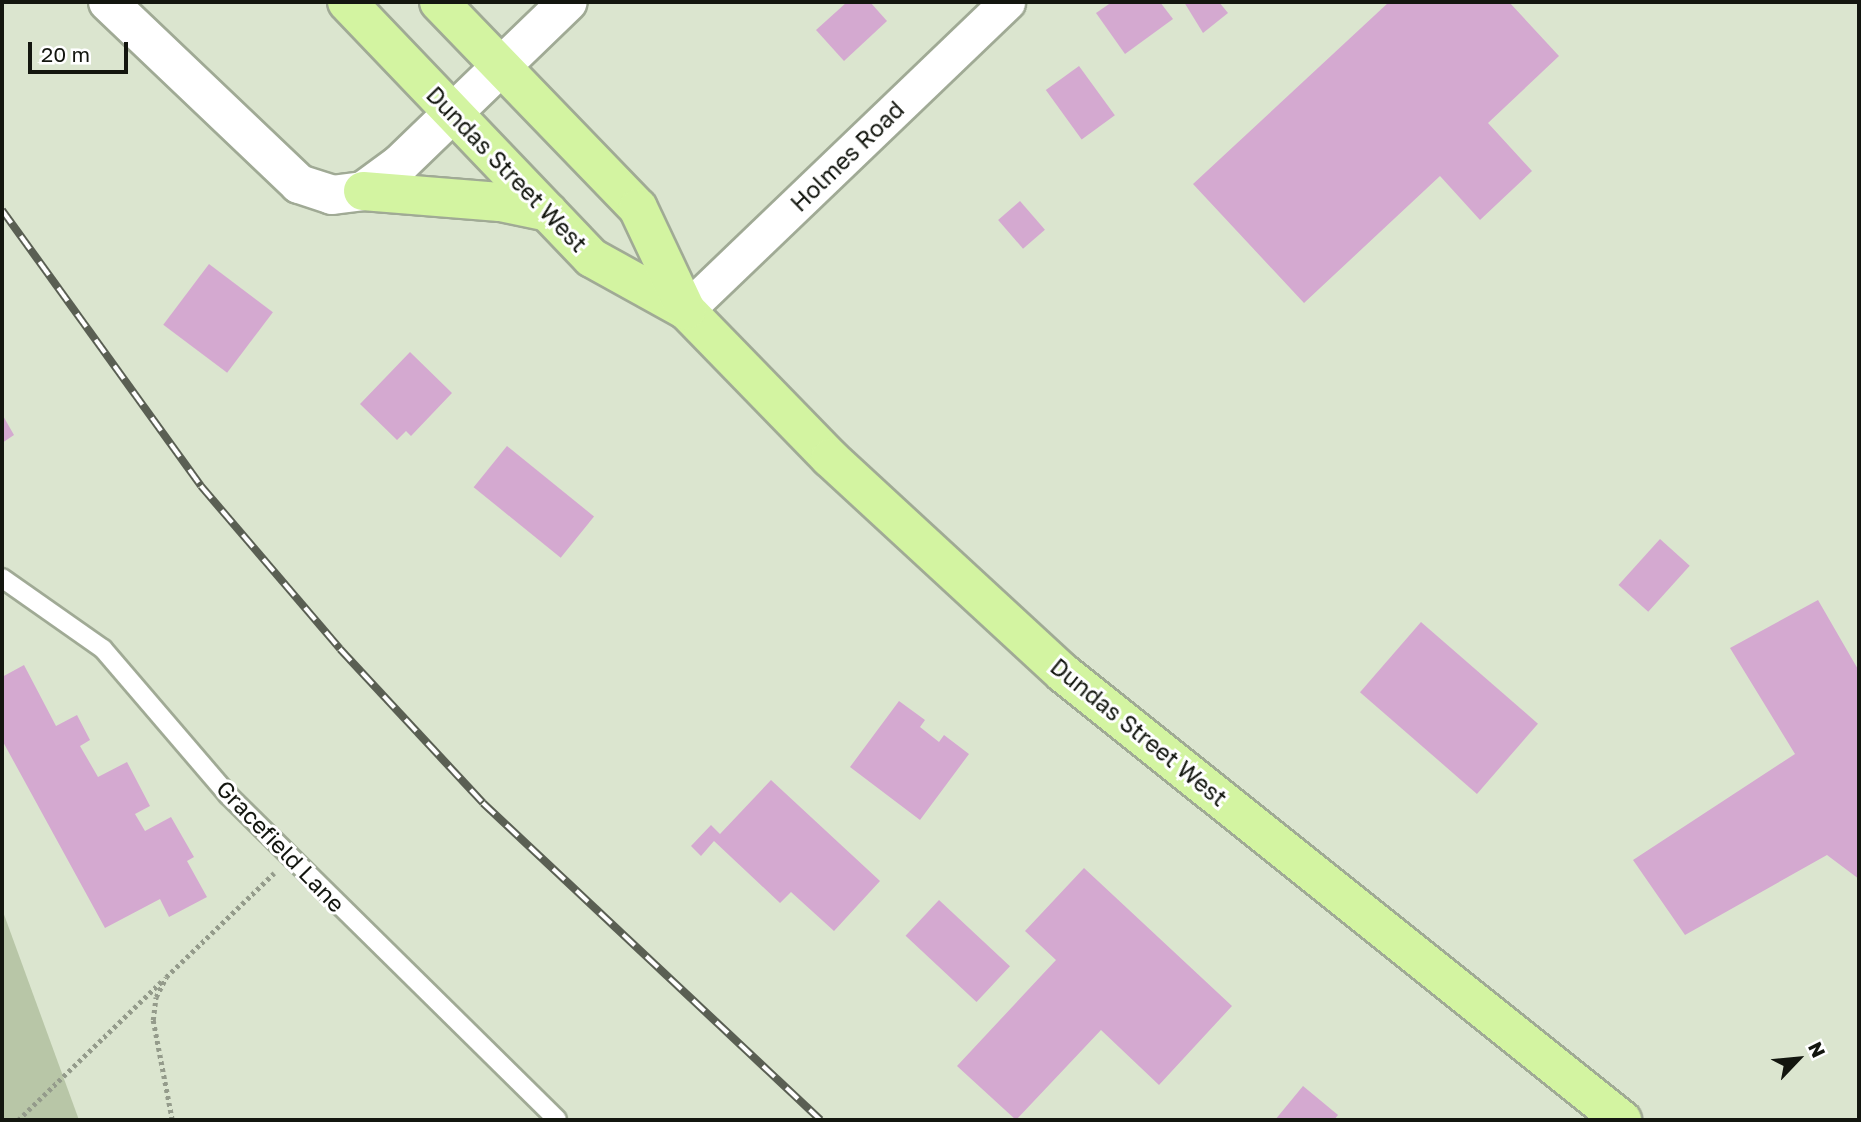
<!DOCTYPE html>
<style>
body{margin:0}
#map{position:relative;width:1861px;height:1122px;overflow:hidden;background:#dbe5cf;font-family:"Golos Text",sans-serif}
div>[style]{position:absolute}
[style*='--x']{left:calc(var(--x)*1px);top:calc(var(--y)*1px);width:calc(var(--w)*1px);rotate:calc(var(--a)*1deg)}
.green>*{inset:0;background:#b8c6a7}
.building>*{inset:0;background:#d4a9d0;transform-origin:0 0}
.path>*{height:4.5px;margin-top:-2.25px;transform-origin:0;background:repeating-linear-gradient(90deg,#949b8b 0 3.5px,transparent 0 7px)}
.roads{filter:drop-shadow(2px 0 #a0aa95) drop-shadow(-2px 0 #a0aa95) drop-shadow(0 2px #a0aa95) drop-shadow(0 -2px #a0aa95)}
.service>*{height:18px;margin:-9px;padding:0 9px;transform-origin:9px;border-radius:9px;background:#fff}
.minor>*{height:35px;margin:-17.5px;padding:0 17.5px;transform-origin:17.5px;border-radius:17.5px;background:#fff}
.tertiary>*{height:38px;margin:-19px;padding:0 19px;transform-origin:19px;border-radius:19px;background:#fff}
.primary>*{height:38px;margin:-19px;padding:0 19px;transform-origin:19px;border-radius:19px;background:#d3f4a1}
.rail>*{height:8px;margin-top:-4px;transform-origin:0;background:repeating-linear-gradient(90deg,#fff 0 16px,#5a5f53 0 32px);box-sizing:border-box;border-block:2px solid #5a5f53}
span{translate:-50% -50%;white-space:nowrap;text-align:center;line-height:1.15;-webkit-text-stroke:6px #fff;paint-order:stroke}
.street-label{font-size:23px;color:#13160f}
.frame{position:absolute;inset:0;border:4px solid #13160f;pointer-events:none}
.north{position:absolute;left:1763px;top:1024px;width:70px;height:70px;-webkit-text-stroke:5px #fff;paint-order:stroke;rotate:64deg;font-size:19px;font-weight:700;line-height:28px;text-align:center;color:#13160f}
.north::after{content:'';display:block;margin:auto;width:24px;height:32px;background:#13160f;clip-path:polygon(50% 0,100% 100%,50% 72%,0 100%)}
.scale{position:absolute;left:28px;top:42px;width:100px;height:32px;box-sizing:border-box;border:4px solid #13160f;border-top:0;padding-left:9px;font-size:21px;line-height:24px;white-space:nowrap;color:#13160f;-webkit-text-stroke:5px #fff;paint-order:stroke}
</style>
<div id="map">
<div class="green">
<i style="clip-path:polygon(2px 909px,79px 1120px,2px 1120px)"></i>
</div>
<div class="building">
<i style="clip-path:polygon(847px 2px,870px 2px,887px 21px,844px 61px,816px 30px)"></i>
<i style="clip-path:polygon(1112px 2px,1160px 2px,1173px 19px,1125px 54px,1096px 13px)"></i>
<i style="clip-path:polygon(1184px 2px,1219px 2px,1228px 13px,1203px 33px)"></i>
<i style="clip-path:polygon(1389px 2px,1509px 2px,1559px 56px,1488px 123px,1532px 171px,1480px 220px,1440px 176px,1304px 303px,1193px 184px)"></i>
<i style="left:1079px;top:66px;width:61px;height:41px;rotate:54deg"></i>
<i style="left:1020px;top:201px;width:38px;height:29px;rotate:49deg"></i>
<i style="left:209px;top:264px;width:80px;height:76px;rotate:37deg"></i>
<i style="clip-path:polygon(410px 352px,452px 393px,411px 436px,406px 431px,397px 440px,360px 404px)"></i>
<i style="clip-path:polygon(2px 414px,14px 435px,2px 443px)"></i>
<i style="left:507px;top:446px;width:112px;height:53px;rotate:39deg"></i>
<i style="left:1660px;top:539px;width:40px;height:62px;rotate:42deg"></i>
<i style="clip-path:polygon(1818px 600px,1859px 671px,1859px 879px,1827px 855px,1685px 935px,1633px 860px,1795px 754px,1730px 648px)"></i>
<i style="left:1421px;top:622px;width:155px;height:93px;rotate:41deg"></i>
<i style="clip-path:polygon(24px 665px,56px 726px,77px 715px,90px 740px,80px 746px,98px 777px,127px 762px,150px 806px,135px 814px,145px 831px,171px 817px,194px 857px,187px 861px,207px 897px,169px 917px,160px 899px,105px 928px,2px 740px,2px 677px)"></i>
<i style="clip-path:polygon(899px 701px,925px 720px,920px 727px,939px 742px,944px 735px,969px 754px,920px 820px,850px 767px)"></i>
<i style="clip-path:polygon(771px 780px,880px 881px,834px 931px,791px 892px,780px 903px,714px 841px,701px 856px,691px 846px,711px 825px,720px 834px)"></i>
<i style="clip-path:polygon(1084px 868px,1232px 1006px,1159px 1085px,1101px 1030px,1016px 1120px,957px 1066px,1056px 960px,1025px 931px)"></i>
<i style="left:939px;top:900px;width:97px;height:49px;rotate:43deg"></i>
<i style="clip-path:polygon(1303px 1086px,1338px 1115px,1334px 1120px,1275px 1120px)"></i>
</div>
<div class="path">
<i style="--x:18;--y:1120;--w:202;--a:-44"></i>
<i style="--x:172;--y:1120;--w:102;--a:-100.8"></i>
<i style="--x:153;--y:1020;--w:23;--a:-83"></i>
<i style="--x:156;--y:997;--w:22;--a:-63"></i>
<i style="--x:166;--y:977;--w:150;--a:-43.9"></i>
</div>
<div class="roads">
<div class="service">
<i style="--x:2;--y:578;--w:123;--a:35.1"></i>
<i style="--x:103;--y:649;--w:192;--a:49.4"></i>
<i style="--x:228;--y:795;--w:462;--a:44.6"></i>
</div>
<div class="minor">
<i style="--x:686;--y:310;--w:445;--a:-43.8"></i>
</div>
<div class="tertiary">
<i style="--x:108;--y:2;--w:264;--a:43.6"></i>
<i style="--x:299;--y:184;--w:35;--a:18"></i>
<i style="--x:332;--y:195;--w:31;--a:-7"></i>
<i style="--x:363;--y:191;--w:46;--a:-36.1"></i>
<i style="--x:400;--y:164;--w:233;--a:-44"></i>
</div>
<div class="primary">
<i style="--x:347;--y:2;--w:354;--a:46.3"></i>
<i style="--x:592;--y:258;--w:107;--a:29"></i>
<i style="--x:686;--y:310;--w:206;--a:45.8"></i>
<i style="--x:830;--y:458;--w:317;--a:42.7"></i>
<i style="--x:1063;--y:673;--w:716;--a:38.65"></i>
<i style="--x:439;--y:2;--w:286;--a:46"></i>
<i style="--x:638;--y:208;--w:113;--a:64.8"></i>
<i style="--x:363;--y:191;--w:137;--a:4.6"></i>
<i style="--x:500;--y:202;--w:49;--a:11.8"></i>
</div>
</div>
<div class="rail">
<i style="--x:2;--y:210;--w:340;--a:54.2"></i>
<i style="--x:201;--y:486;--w:214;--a:49.5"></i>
<i style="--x:340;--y:649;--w:210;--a:47.1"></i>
<i style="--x:483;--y:803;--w:463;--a:43.2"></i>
</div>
<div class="street-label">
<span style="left:847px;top:156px;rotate:-44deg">Holmes Road</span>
<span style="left:507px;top:169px;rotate:46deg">Dundas Street West</span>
<span style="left:1139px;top:732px;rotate:39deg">Dundas Street West</span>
<span style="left:281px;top:846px;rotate:46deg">Gracefield Lane</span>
</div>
<div class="frame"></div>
<div class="north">N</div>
<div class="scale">20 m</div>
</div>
